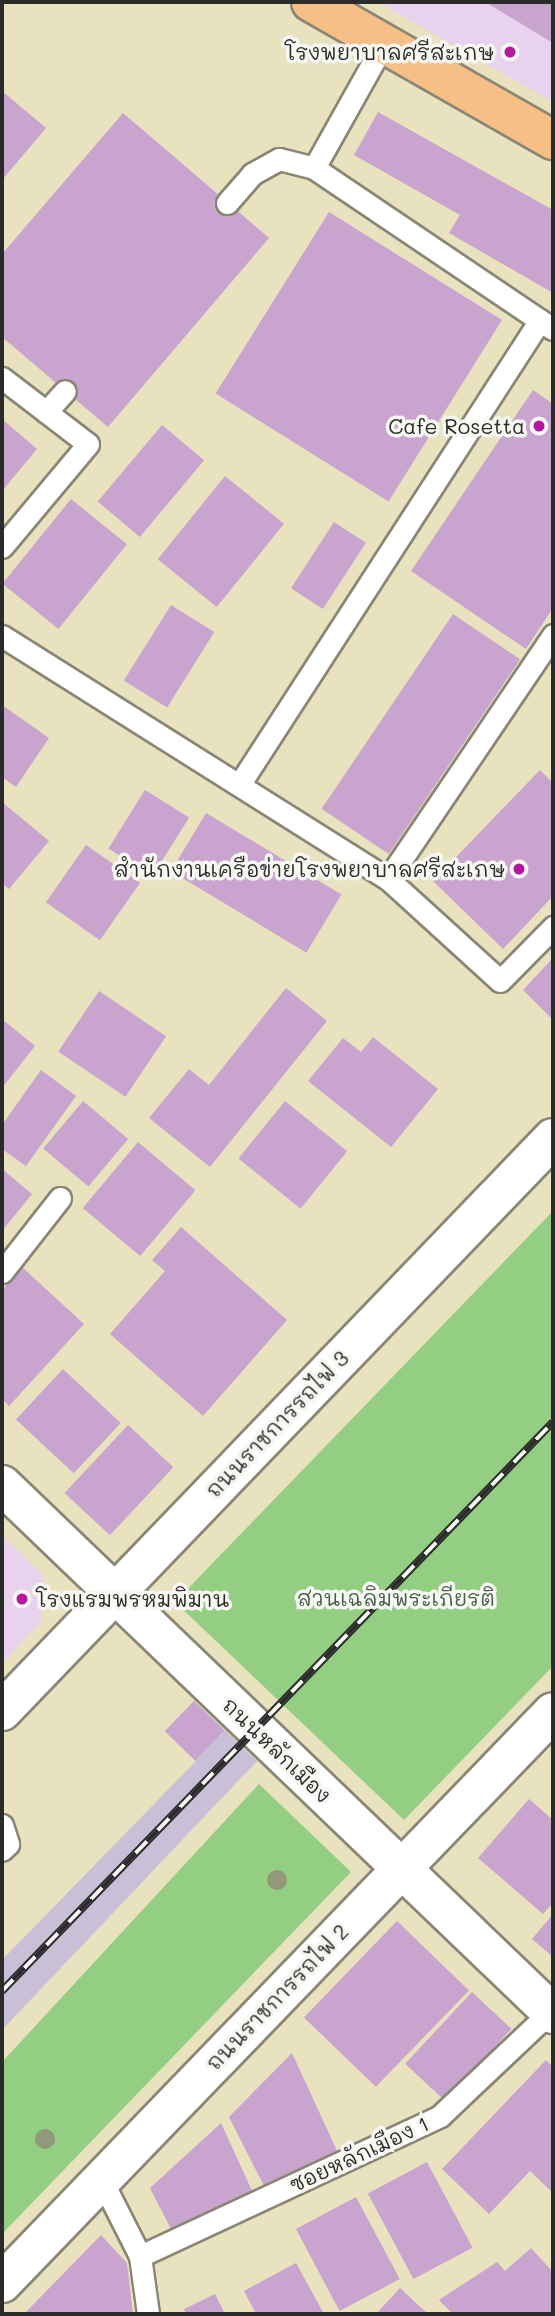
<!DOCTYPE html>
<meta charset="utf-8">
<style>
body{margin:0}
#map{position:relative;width:555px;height:2316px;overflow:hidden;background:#e9e2bf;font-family:Mali,"Playpen Sans Thai",sans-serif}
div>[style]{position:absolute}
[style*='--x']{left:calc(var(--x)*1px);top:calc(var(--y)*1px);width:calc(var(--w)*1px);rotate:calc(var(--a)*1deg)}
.built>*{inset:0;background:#e9d2ed}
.industrial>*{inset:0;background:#c9bfd7}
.green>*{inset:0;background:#93ce82}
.building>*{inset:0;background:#c8a4cf;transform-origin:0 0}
.roads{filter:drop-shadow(2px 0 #8a8675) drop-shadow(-2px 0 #8a8675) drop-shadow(0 2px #8a8675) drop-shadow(0 -2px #8a8675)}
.service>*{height:21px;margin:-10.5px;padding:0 10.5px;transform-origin:10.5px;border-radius:10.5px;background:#fff}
.minor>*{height:38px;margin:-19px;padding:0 19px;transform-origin:19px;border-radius:19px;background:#fff}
.tertiary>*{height:38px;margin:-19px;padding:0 19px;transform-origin:19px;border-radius:19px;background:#fff}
.primary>*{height:38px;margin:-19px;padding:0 19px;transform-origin:19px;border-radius:19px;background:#f5bf86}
.rail>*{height:8px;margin-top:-4px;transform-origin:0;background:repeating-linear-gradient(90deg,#f6f6f2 0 16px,#2b2b2b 0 32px);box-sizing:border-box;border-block:2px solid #2b2b2b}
.trees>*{width:20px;height:20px;margin:-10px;border-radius:50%;background:#92987c}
.dots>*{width:19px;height:19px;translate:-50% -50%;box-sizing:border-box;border:4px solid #f6f6f2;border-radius:50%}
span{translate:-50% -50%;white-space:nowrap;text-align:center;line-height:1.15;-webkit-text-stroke:7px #f6f6f2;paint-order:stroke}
.poi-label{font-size:21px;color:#2b2b2b}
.right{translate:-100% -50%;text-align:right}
.left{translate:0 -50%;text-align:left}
.street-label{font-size:21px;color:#2b2b2b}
.park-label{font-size:21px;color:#4a5c45}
.frame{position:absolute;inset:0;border:4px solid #2b2b2b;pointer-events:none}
</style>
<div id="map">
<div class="built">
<i style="clip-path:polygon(378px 2px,553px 2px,553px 102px)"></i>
<i style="clip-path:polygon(2px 1535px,43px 1576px,41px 1622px,2px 1664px)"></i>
</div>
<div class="industrial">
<i style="clip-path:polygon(194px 1701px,257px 1761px,2px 2030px,2px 1960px,196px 1761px,165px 1731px)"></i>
</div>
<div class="green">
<i style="clip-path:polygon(553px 1211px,553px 1666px,404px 1820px,175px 1602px)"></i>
<i style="clip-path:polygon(259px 1784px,351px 1872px,2px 2234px,2px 2062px)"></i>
</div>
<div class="building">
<i style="clip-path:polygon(485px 2px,553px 2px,553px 43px)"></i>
<i style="clip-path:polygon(2px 91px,46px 128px,2px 180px)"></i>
<i style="clip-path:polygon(378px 112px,553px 210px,553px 293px,449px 233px,460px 215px,354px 155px)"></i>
<i style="clip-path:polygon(123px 113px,269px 238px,108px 427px,2px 337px,2px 254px)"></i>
<i style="left:329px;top:212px;width:204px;height:214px;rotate:32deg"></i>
<i style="clip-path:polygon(533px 390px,553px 404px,553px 608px,526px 649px,411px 571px)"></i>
<i style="clip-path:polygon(2px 419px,37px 449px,2px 491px)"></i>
<i style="left:162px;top:425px;width:55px;height:100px;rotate:40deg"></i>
<i style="left:225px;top:476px;width:76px;height:107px;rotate:39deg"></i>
<i style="left:71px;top:499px;width:72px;height:109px;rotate:39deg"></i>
<i style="left:334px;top:522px;width:38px;height:79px;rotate:33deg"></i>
<i style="left:171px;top:605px;width:51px;height:89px;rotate:32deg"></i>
<i style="left:453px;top:614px;width:81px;height:235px;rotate:34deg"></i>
<i style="clip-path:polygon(2px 705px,49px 738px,16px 787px,2px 777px)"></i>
<i style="clip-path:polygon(540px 770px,553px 783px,553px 896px,503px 949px,433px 881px)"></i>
<i style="left:145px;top:790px;width:52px;height:69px;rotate:32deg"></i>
<i style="clip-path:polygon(2px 802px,49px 841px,9px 889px,2px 883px)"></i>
<i style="left:206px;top:813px;width:158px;height:68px;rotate:31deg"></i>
<i style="left:86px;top:845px;width:66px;height:70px;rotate:35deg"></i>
<i style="clip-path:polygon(553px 958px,553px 1020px,523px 990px)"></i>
<i style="clip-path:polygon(286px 988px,327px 1021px,210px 1167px,149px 1118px,189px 1069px,209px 1085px)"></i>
<i style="left:99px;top:991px;width:81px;height:73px;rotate:34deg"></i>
<i style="clip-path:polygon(2px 1019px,35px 1046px,2px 1088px)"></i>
<i style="clip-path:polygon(373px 1037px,438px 1089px,391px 1147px,308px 1081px,343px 1038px,361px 1052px)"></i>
<i style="clip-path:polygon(41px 1070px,76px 1096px,26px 1166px,2px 1149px,2px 1125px)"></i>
<i style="left:83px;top:1101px;width:59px;height:62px;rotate:40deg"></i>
<i style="left:285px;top:1101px;width:80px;height:74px;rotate:39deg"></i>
<i style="left:138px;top:1142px;width:75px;height:86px;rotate:40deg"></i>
<i style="clip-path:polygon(2px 1169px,32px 1194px,2px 1231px)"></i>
<i style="clip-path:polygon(181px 1227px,287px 1320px,203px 1416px,110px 1334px,165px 1271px,152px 1260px)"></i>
<i style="clip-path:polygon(22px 1267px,84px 1324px,9px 1406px,2px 1399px,2px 1290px)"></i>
<i style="left:63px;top:1369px;width:79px;height:69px;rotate:43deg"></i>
<i style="left:128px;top:1425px;width:62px;height:93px;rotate:43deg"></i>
<i style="left:194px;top:1701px;width:42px;height:42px;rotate:44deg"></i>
<i style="clip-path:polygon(529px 1799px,553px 1820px,553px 1903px,543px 1914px,478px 1858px)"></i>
<i style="clip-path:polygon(553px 1914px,553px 1957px,532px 1939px)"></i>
<i style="left:397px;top:1921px;width:100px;height:134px;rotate:44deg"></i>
<i style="left:472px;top:1992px;width:54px;height:98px;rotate:43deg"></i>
<i style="clip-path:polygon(292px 2053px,338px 2153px,265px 2188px,229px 2117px)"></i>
<i style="clip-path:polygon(546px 2060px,553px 2067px,553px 2193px,530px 2171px,489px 2214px,442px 2169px)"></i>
<i style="clip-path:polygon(221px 2123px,253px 2193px,172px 2231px,150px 2188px)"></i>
<i style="left:427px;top:2162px;width:97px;height:67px;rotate:62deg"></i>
<i style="left:356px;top:2197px;width:93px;height:68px;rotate:62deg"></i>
<i style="clip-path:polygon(101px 2235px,127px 2263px,133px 2314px,24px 2314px)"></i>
<i style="clip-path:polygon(531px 2248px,553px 2272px,553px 2314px,453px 2314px,439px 2300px,497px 2262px,505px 2271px)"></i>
<i style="clip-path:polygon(296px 2263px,324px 2314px,256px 2314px,244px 2291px)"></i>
<i style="clip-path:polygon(400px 2288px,428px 2314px,376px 2314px)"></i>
<i style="clip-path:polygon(215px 2294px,225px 2314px,186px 2314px,184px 2309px)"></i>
</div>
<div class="roads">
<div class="service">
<i style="--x:314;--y:168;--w:143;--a:-60.8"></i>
<i style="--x:227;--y:203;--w:38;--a:-49"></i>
<i style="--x:252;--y:174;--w:31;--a:-29"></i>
<i style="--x:279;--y:159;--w:36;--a:14"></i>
<i style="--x:314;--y:168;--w:288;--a:34"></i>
<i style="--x:2;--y:378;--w:108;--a:37.5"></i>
<i style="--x:88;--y:444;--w:134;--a:129.9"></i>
<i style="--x:46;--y:412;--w:28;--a:-48"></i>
<i style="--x:2;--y:636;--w:456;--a:32.2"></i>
<i style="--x:388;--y:879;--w:151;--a:42.3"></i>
<i style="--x:500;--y:981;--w:76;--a:-45.5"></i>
<i style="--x:239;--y:785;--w:554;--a:-57.08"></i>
<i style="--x:388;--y:879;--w:295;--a:-55.9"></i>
<i style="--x:2;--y:1272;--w:94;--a:-51.9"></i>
<i style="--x:2;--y:1825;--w:20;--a:72"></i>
<i style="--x:8;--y:1844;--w:8;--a:135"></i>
<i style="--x:101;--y:2179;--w:86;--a:63.1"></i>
<i style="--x:140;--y:2256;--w:59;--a:82.1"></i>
<i style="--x:140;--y:2256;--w:331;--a:-25"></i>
<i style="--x:440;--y:2116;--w:153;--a:-43.4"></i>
</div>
<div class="minor">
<i style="--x:2;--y:1711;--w:795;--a:-46.12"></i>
<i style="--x:2;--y:2283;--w:793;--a:-46.02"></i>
</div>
<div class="tertiary">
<i style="--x:2;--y:1485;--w:764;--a:43.83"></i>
</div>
<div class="primary">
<i style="--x:311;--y:2;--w:279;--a:29.7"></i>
</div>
</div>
<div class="rail">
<i style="--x:2;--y:1991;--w:792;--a:-45.92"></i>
</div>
<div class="trees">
<i style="left:277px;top:1880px"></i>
<i style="left:45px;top:2139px"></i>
</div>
<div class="dots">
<i style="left:510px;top:52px;background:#b5179e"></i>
<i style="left:539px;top:426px;background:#b5179e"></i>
<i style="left:519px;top:869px;background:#b5179e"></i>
<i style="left:22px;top:1599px;background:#b5179e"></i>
</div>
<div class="poi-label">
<span class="right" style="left:494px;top:52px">โรงพยาบาลศรีสะเกษ</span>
<span class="right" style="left:525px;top:426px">Cafe Rosetta</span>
<span class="right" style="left:505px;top:869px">สำนักงานเครือข่ายโรงพยาบาลศรีสะเกษ</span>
<span class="left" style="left:36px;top:1599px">โรงแรมพรหมพิมาน</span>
</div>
<div class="street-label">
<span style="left:277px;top:1424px;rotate:-46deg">ถนนราชการรถไฟ 3</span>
<span style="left:277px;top:1750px;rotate:44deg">ถนนหลักเมือง</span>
<span style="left:277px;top:1997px;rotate:-46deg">ถนนราชการรถไฟ 2</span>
<span style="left:359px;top:2154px;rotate:-25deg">ซอยหลักเมือง 1</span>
</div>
<div class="park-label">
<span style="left:396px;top:1598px">สวนเฉลิมพระเกียรติ</span>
</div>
<div class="frame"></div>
</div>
